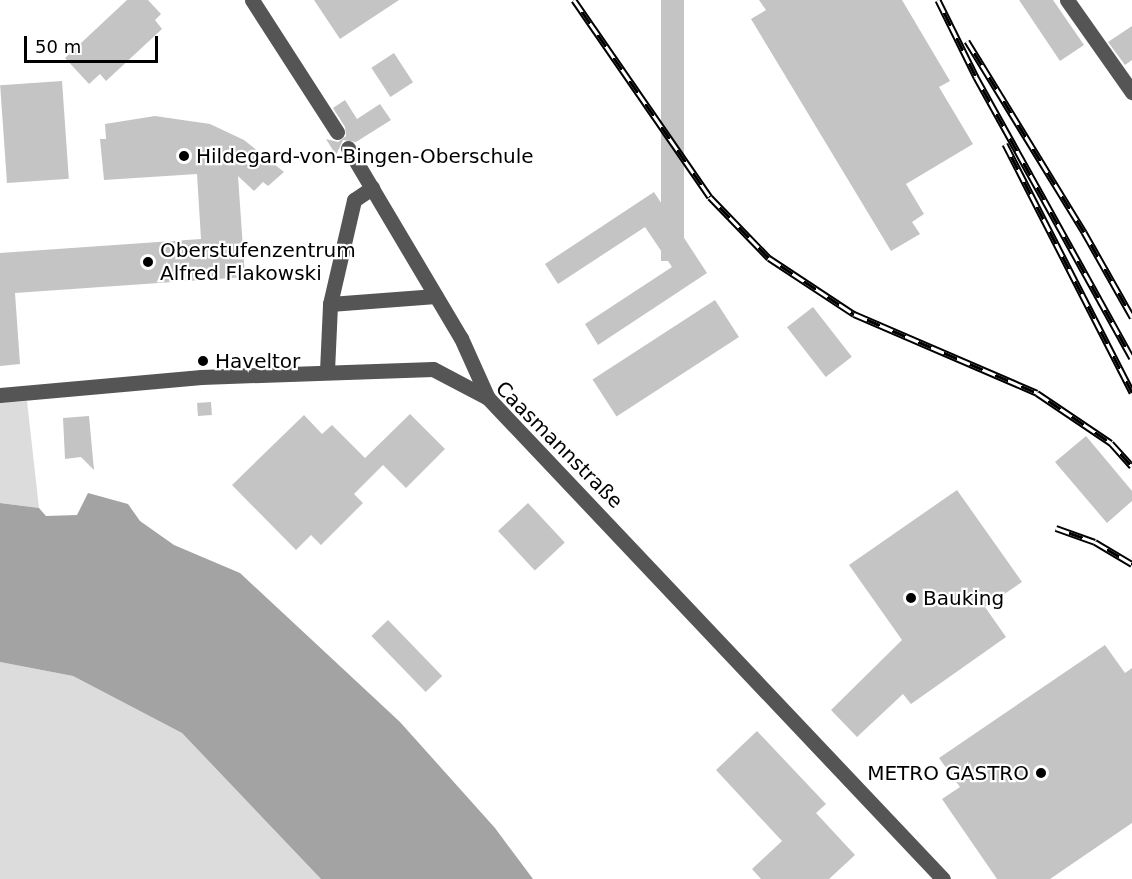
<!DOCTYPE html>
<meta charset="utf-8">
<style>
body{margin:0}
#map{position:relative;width:1132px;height:879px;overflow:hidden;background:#fff;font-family:"DejaVu Sans",sans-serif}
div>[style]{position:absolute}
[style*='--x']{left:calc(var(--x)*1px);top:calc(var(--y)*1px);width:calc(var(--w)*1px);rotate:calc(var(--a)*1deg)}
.green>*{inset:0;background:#dcdcdc}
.water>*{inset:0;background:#a3a3a3}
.building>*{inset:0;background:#c4c4c4;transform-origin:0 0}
.minor>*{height:15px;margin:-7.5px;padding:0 7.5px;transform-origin:7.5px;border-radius:7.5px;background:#555}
.rail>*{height:7px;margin-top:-3.5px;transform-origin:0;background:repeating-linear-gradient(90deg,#fff 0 14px,#000 0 28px);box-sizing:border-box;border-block:2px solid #000}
.dots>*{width:16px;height:16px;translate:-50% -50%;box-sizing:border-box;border:3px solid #fff;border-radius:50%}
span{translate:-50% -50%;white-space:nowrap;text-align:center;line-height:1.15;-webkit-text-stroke:4.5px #fff;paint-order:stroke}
.poi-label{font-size:20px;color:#000}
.left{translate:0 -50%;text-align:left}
.right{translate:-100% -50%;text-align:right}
.street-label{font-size:20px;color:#000}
.scale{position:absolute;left:24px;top:36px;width:134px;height:27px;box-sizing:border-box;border:3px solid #000;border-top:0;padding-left:8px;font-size:18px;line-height:21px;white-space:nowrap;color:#000;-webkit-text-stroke:4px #fff;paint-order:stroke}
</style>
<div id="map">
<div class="green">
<i style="clip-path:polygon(27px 401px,39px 508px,0 503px,0 403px)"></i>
<i style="clip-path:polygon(0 662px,73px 676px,182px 733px,321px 879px,0 879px)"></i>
</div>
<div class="water">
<i style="clip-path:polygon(88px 493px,128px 504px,140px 521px,174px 545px,240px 573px,400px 722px,495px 828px,533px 879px,321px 879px,182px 733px,73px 676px,0 662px,0 503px,39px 508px,46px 516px,77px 515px)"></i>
</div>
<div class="building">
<i style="clip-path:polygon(127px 0,148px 0,161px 14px,155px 20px,162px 29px,106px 81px,100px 74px,89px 84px,65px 58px)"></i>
<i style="clip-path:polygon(314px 0,399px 0,340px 39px)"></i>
<i style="left:661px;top:0;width:23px;height:261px"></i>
<i style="clip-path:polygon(759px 0,902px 0,950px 81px,939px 87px,973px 144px,906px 184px,924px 214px,912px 222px,920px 234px,891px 251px,751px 19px,766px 10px)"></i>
<i style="clip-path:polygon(1019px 0,1053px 0,1084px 45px,1060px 61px)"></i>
<i style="clip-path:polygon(1132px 26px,1132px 60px,1125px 65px,1108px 42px)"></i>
<i style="left:394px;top:53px;width:35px;height:27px;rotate:57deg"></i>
<i style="left:62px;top:81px;width:98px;height:62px;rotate:86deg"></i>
<i style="clip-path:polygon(345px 100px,357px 119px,380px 104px,391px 120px,356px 142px,343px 140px,336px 155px,326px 139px,338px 142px,346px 136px,345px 127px,333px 108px)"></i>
<i style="clip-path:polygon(155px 116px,210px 124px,244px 140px,284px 172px,268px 186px,263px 182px,254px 191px,238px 176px,245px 277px,15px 293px,20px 364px,0 366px,0 253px,201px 239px,197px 174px,104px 180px,100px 139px,106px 139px,105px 124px)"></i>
<i style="clip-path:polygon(654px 192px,707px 273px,598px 345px,585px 324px,672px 267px,645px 227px,558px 284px,545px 264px)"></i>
<i style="left:715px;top:300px;width:44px;height:146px;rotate:57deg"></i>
<i style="left:813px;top:307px;width:63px;height:33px;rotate:52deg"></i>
<i style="left:211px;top:402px;width:13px;height:14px;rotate:86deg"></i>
<i style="clip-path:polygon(410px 414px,445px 449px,406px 488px,383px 465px,354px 494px,363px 503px,321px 545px,311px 535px,296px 550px,232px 485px,304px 415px,322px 434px,332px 425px,365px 458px)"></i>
<i style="clip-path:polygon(89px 416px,94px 470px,81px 457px,65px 459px,63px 418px)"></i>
<i style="clip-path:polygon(1086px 436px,1132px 491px,1132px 501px,1107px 523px,1055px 462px)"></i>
<i style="clip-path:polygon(957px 490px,1022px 582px,985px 607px,1006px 637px,911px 704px,903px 694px,857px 737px,831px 710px,902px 640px,849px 565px)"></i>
<i style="left:528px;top:503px;width:54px;height:41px;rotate:47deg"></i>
<i style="left:388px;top:620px;width:78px;height:23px;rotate:46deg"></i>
<i style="clip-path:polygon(1105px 645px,1125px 673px,1132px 668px,1132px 823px,1050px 879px,997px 879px,942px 799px,960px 787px,939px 758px)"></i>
<i style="clip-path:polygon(757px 731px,826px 804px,816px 813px,855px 855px,829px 879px,761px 879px,752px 869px,782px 841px,716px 770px)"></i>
</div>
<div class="minor">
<i style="--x:252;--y:0;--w:157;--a:57.2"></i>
<i style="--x:1067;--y:0;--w:113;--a:54.8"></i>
<i style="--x:348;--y:148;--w:221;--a:59.3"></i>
<i style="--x:461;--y:338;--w:66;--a:65.8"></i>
<i style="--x:330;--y:304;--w:107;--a:-77"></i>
<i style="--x:354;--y:200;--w:22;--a:-34"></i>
<i style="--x:327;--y:371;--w:67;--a:-87.4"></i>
<i style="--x:330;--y:304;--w:106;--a:-4.3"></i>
<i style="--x:0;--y:395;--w:202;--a:-5.1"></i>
<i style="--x:201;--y:377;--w:232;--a:-2"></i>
<i style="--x:433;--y:369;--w:62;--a:27.8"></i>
<i style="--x:488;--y:398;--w:662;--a:46.59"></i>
</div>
<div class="rail">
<i style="--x:574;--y:0;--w:239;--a:55.4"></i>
<i style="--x:710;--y:197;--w:85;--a:46"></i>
<i style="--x:769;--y:258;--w:102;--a:33.4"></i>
<i style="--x:854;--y:314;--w:199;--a:23.3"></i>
<i style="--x:1037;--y:393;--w:89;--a:34"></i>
<i style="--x:1111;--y:443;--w:31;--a:48"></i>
<i style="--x:938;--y:0;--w:86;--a:63.7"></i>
<i style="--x:976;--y:77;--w:321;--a:61"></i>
<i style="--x:967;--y:41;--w:224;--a:58.5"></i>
<i style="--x:1084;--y:232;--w:98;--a:60.5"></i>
<i style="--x:1005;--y:144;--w:279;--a:62.9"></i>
<i style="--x:1056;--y:528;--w:41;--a:19.7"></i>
<i style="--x:1095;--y:542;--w:43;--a:30.7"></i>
</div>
<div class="dots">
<i style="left:184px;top:156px;background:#000"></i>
<i style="left:148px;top:262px;background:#000"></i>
<i style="left:203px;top:361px;background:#000"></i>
<i style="left:911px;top:598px;background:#000"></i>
<i style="left:1041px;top:773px;background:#000"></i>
</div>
<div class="poi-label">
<span class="left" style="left:196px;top:156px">Hildegard-von-Bingen-Oberschule</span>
<span class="left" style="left:160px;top:262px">Oberstufenzentrum<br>Alfred Flakowski</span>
<span class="left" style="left:215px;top:361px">Haveltor</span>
<span class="left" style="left:923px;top:598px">Bauking</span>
<span class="right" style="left:1029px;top:773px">METRO GASTRO</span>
</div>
<div class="street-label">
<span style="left:559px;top:445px;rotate:45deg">Caasmannstraße</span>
</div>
<div class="scale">50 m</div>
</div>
